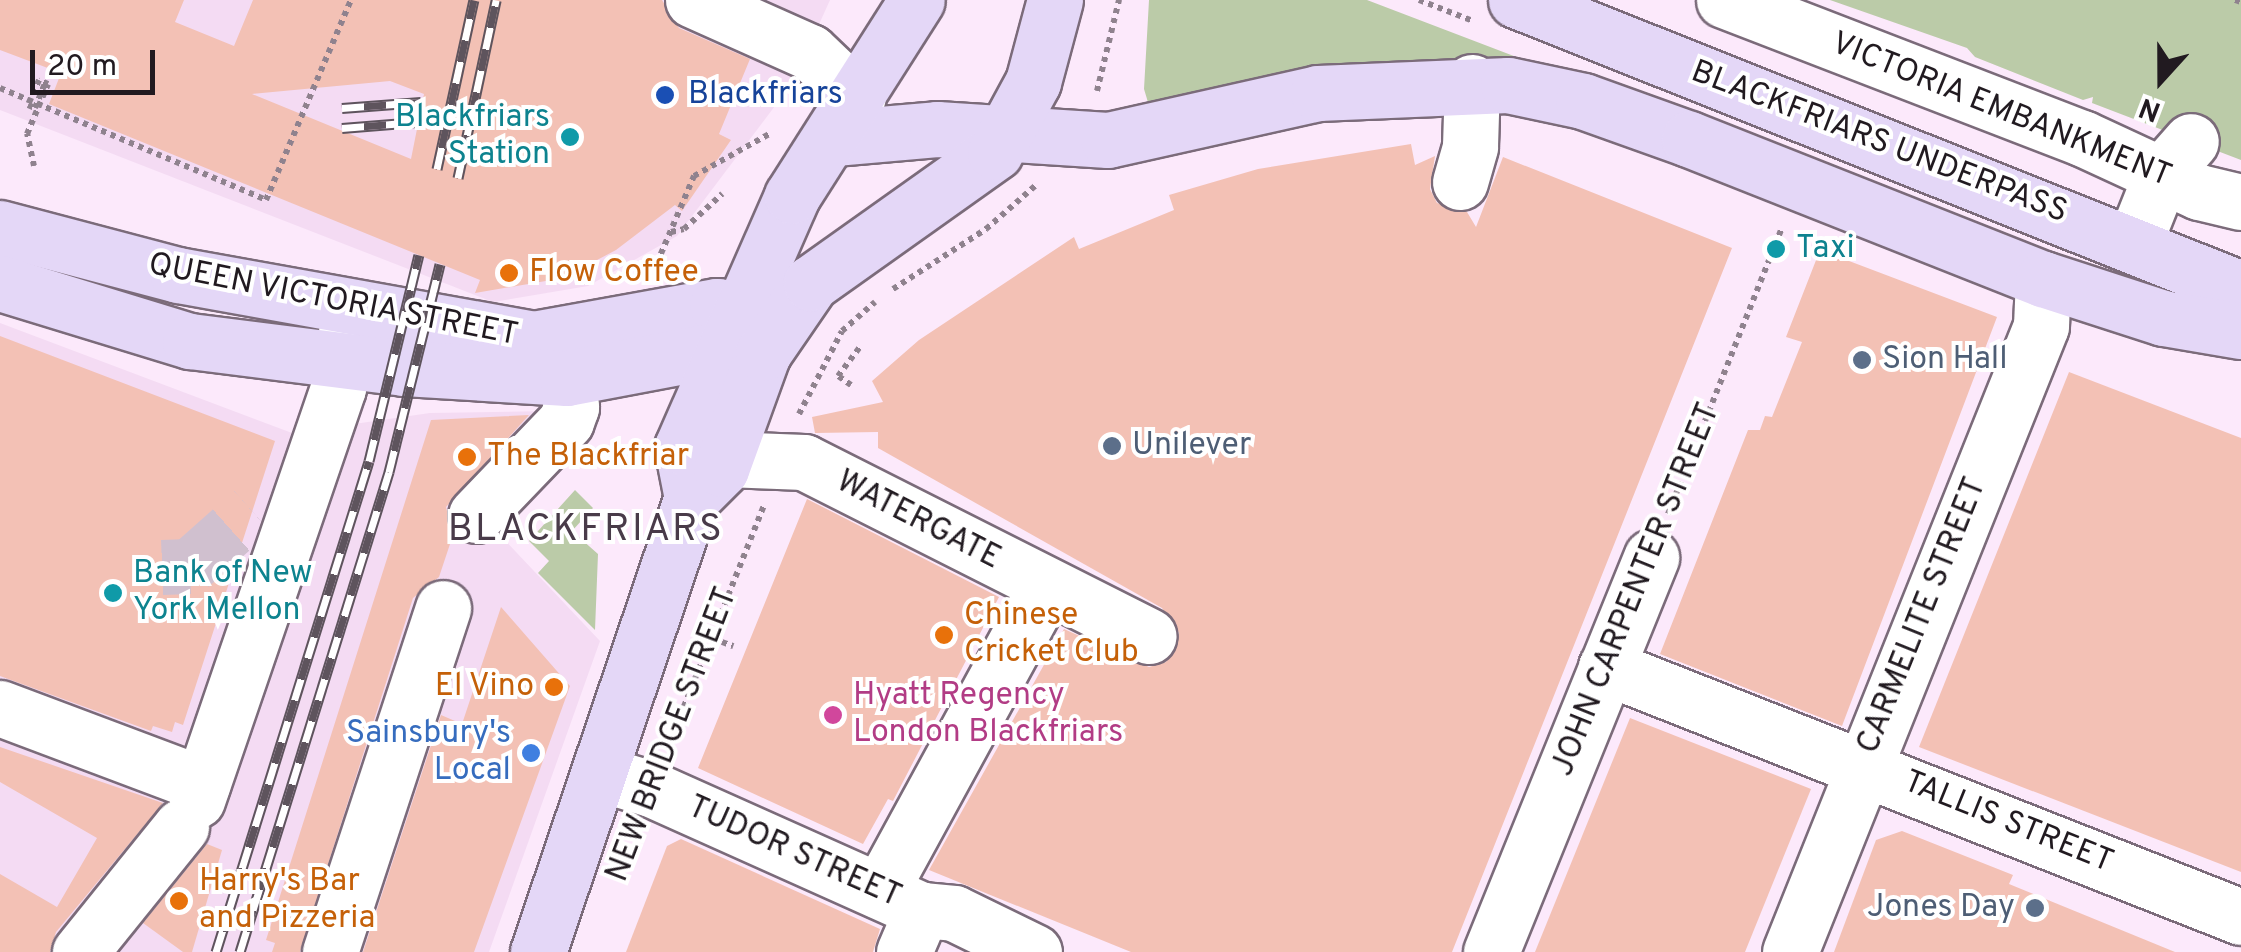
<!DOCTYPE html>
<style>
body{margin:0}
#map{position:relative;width:2241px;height:952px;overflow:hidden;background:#fce9fb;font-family:Overpass,sans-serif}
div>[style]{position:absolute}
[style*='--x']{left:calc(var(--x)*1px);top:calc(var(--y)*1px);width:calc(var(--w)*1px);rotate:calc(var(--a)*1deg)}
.built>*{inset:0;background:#f4dbf3}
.green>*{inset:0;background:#bbcba8}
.building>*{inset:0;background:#f3c1b5}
.minor-tunnel>*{height:55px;margin-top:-27.5px;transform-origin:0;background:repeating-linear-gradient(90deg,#d0c0cf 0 55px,transparent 0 83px)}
.path>*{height:6px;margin-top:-3px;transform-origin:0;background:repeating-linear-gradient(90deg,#8f828e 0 5px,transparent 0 10px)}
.roads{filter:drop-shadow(2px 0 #7b6b7a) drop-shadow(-2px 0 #7b6b7a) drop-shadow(0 2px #7b6b7a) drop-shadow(0 -2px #7b6b7a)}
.minor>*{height:55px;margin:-27.5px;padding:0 27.5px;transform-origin:27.5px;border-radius:27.5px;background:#fff}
.major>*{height:55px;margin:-27.5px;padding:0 27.5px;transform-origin:27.5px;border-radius:27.5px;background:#e4d7f7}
.rail>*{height:11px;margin-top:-5.5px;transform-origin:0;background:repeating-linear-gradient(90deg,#fff 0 22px,#5e545d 0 44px);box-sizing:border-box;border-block:2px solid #5e545d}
.dots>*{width:28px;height:28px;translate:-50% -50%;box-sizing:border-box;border:5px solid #fff;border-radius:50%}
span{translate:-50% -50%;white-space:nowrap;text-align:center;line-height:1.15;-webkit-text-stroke:8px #fff;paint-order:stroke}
.transit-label{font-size:32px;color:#164399}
.left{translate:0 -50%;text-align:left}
.street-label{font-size:32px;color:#211a20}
.culture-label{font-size:32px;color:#0d838f}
.right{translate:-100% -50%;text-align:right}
.food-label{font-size:32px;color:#c56008}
.service-label{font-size:32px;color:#4e5e75}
.hotel-label{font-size:32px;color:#b23c85}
.shop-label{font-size:32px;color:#366cbe}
.quarter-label{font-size:38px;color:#493b49;letter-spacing:2.5px}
.north{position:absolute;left:2111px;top:30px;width:100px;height:100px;-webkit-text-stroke:8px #fff;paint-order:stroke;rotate:201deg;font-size:28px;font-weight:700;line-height:40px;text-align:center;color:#211a20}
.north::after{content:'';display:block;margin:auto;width:35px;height:45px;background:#211a20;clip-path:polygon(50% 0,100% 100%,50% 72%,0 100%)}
.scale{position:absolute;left:30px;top:50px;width:125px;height:45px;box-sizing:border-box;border:5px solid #211a20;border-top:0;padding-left:12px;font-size:30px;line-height:35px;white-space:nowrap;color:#211a20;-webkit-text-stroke:8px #fff;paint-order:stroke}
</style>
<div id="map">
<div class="built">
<i style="clip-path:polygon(15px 0,830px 0,793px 82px,677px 236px,588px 286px,493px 302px,0 110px,0 36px)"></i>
<i style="clip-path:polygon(0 323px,292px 433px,430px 413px,551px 411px,501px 536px,600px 641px,489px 952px,0 952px)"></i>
</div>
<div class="green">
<i style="clip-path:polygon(1149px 0,1367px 0,1519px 58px,1507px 64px,1409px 62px,1153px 119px,1144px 89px)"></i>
<i style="clip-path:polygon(1830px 0,2241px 0,2241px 160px,2092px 103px,2093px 97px,2083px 100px,1975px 57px,1967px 48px)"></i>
<i style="clip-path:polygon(575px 490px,593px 508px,572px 531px,598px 554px,595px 630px,538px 573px,549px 561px,529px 541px)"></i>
</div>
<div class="building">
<i style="clip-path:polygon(evenodd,0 0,184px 0,175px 22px,234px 46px,253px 0,662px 0,679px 28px,750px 59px,719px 134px,731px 140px,682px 211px,675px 205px,616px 250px,563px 278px,475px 293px,480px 280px,49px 104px,61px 73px,0 50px,0 0,390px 81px,424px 94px,411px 159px,252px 94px,390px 81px)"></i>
<i style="clip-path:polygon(1411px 144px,1415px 165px,1435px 156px,1430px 189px,1437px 203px,1467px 212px,1476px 227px,1503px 157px,1732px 248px,1452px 952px,1131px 952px,929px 870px,1064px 629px,1149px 667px,1166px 662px,1179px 633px,1162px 608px,878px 448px,878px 432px,815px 433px,812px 417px,883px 402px,872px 381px,919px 340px,1074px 237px,1079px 249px,1174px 210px,1169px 195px,1258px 169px)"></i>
<i style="clip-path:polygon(1820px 250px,1997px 317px,1842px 726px,1660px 654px,1748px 430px,1760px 430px,1765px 416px,1772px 417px,1802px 342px,1786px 337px)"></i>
<i style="clip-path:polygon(0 336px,275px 441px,183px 725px,175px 722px,172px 732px,153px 726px,151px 731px,0 676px)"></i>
<i style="clip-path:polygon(2069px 372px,2241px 438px,2241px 872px,1919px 747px)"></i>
<i style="clip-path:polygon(529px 415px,446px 507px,453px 535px,439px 577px,413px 598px,300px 952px,272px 952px,275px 943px,266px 940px,431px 420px)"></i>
<i style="clip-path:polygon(807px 499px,999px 597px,893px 801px,888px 799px,863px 844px,698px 768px)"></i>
<i style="clip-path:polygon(501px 607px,570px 686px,474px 952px,363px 952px,441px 715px,462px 724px)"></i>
<i style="clip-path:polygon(1630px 718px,1811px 789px,1745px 952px,1535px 952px)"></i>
<i style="clip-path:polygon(0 747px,163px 803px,56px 932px,50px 952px,0 952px,0 874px,57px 907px,97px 838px,0 782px)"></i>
<i style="clip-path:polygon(1902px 831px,2013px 875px,2009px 884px,2175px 952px,1834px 952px,1876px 840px)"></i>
<i style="clip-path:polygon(681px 839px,880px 929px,873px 952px,626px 952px,667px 846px)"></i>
<i style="clip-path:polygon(207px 844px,222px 850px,192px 952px,183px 952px,143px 923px)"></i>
</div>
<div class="minor-tunnel">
<i style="--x:162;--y:567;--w:28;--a:-2"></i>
<i style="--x:190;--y:566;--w:83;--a:-41.6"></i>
</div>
<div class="path">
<i style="--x:1419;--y:0;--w:58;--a:21.3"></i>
<i style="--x:2235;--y:0;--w:6;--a:18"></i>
<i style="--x:0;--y:88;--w:289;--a:22.8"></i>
<i style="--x:266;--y:200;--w:217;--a:-67"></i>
<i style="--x:1097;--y:91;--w:94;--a:-76.4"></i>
<i style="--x:34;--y:166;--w:33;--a:-102"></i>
<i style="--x:27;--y:134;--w:54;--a:-67.2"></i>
<i style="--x:48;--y:84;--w:10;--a:-156"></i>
<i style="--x:39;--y:80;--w:27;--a:114"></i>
<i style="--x:28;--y:105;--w:8;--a:23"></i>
<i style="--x:35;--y:108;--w:29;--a:-68"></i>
<i style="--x:671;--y:232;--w:13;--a:-13"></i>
<i style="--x:684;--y:229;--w:52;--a:-42.6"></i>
<i style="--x:657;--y:263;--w:95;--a:-67"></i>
<i style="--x:694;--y:176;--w:88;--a:-29.2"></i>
<i style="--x:893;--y:289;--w:111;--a:-32.8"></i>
<i style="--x:986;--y:229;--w:67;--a:-41.3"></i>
<i style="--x:851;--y:385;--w:16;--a:-145"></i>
<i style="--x:838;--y:376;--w:36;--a:-53"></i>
<i style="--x:799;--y:414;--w:93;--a:-62.6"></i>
<i style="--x:842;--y:331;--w:44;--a:-41.3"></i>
<i style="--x:1668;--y:514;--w:308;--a:-68.3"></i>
<i style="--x:722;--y:642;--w:12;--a:20"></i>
<i style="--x:669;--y:744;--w:257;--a:-68.3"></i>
</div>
<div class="roads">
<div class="minor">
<i style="--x:693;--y:0;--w:128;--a:24"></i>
<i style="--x:810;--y:52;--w:66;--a:43.8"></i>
<i style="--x:1724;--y:0;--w:384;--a:21.1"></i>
<i style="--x:2082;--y:138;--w:129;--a:24.8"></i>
<i style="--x:2199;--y:192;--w:43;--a:13.4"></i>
<i style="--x:1460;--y:182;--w:37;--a:-74"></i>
<i style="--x:1470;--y:146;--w:64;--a:-88.2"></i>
<i style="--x:2134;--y:243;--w:73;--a:-68.3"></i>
<i style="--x:2161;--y:175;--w:45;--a:-48.6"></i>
<i style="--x:726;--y:459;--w:78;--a:2.2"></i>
<i style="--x:804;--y:462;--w:386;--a:26.8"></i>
<i style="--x:476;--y:515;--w:130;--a:-46.2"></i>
<i style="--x:566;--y:421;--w:15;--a:-70"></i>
<i style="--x:571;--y:407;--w:72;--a:-98"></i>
<i style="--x:1606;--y:667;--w:682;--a:21.49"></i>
<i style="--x:0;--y:708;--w:216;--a:20.6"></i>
<i style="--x:602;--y:774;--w:51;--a:17"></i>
<i style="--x:651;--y:789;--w:297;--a:24.1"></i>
<i style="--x:922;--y:910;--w:32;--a:5"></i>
<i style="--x:954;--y:913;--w:89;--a:26"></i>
<i style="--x:197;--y:800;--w:435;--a:-71.1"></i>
<i style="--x:338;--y:388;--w:77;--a:-81.8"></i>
<i style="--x:880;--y:891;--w:347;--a:-61.4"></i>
<i style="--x:80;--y:952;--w:161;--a:-51.1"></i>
<i style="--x:330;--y:952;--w:362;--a:-71.8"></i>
<i style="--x:904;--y:952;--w:46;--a:-66.8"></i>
<i style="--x:1491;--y:952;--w:426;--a:-67.9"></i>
<i style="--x:1790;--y:952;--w:674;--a:-68.15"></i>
<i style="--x:2041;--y:326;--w:47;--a:-87.6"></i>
</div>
<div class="major">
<i style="--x:1516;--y:0;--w:780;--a:21.73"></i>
<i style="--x:834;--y:138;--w:103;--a:-5"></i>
<i style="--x:937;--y:129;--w:171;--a:3.7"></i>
<i style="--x:1108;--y:140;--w:215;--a:-12.6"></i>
<i style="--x:1318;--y:93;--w:190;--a:-2.4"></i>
<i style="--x:1508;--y:85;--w:77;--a:12"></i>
<i style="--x:1583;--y:101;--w:113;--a:19.7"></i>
<i style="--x:1689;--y:139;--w:381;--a:21.6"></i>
<i style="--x:2043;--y:279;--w:126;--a:18"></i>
<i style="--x:2163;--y:318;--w:79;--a:9.5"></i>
<i style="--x:0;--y:228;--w:184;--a:14.8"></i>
<i style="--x:178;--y:275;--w:361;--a:10.2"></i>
<i style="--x:533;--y:339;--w:187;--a:-10.2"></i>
<i style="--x:717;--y:306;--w:70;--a:6.5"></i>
<i style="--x:0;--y:283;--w:199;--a:17"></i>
<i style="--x:190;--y:341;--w:216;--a:7.2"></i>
<i style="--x:404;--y:368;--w:163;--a:3.5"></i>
<i style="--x:567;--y:378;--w:167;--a:-10.7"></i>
<i style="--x:731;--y:347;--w:33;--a:11"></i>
<i style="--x:692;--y:498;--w:52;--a:-101.1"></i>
<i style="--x:682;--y:447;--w:274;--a:-66.3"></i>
<i style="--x:792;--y:196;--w:232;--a:-57.5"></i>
<i style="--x:538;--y:952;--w:479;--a:-71.3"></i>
<i style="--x:692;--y:498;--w:41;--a:-45"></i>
<i style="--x:721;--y:469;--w:123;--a:-70.1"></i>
<i style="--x:763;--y:353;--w:85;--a:-55.6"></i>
<i style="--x:811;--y:283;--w:226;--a:-35.4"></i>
<i style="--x:995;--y:152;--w:80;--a:-61.5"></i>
<i style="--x:1033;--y:82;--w:85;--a:-75"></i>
</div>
</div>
<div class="rail">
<i style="--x:342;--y:108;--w:79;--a:-4.3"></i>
<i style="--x:342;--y:128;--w:75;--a:-4.6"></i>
<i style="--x:437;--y:169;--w:173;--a:-77.7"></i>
<i style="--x:458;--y:178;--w:182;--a:-77.9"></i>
<i style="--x:216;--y:952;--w:514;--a:-72.69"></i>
<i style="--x:369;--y:461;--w:212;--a:-76.4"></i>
<i style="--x:240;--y:952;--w:503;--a:-72.75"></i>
<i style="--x:389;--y:472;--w:214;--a:-76.2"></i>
</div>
<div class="dots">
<i style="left:665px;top:95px;background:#1a4fb4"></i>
<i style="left:570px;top:137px;background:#0f9aa8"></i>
<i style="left:1776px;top:249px;background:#0f9aa8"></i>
<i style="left:509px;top:273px;background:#e8710a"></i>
<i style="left:1862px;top:360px;background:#5c6f8a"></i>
<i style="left:1112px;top:446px;background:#5c6f8a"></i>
<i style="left:467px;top:457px;background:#e8710a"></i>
<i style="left:113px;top:593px;background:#0f9aa8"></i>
<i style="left:944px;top:635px;background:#e8710a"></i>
<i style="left:554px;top:687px;background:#e8710a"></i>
<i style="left:833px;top:715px;background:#d1479c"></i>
<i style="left:531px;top:753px;background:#3f7fe0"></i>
<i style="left:179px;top:901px;background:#e8710a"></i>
<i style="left:2035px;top:908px;background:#5c6f8a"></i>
</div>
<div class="transit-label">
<span class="left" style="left:688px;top:95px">Blackfriars</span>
</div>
<div class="street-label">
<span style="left:2001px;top:111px;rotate:22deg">VICTORIA EMBANKMENT</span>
<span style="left:1879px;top:143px;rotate:21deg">BLACKFRIARS UNDERPASS</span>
<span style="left:333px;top:301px;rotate:11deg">QUEEN VICTORIA STREET</span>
<span style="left:918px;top:521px;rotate:27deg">WATERGATE</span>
<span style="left:1637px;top:590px;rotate:-68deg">JOHN CARPENTER STREET</span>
<span style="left:1923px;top:616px;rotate:-68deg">CARMELITE STREET</span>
<span style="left:673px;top:735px;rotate:-69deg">NEW BRIDGE STREET</span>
<span style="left:2008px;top:823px;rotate:22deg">TALLIS STREET</span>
<span style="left:794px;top:853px;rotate:24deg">TUDOR STREET</span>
</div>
<div class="culture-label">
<span class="right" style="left:550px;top:137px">Blackfriars<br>Station</span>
<span class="left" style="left:1796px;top:249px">Taxi</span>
<span class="left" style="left:133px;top:593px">Bank of New<br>York Mellon</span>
</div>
<div class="food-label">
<span class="left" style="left:529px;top:273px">Flow Coffee</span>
<span class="left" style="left:487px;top:457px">The Blackfriar</span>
<span class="left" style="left:964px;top:635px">Chinese<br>Cricket Club</span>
<span class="right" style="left:534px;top:687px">El Vino</span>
<span class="left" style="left:199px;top:901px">Harry's Bar<br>and Pizzeria</span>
</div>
<div class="service-label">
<span class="left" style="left:1882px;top:360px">Sion Hall</span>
<span class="left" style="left:1132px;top:446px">Unilever</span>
<span class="right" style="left:2015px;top:908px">Jones Day</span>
</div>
<div class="hotel-label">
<span class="left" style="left:853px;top:715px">Hyatt Regency<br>London Blackfriars</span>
</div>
<div class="shop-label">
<span class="right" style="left:511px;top:753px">Sainsbury's<br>Local</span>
</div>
<div class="quarter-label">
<span style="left:586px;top:531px">BLACKFRIARS</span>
</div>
<div class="north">N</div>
<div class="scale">20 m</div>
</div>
